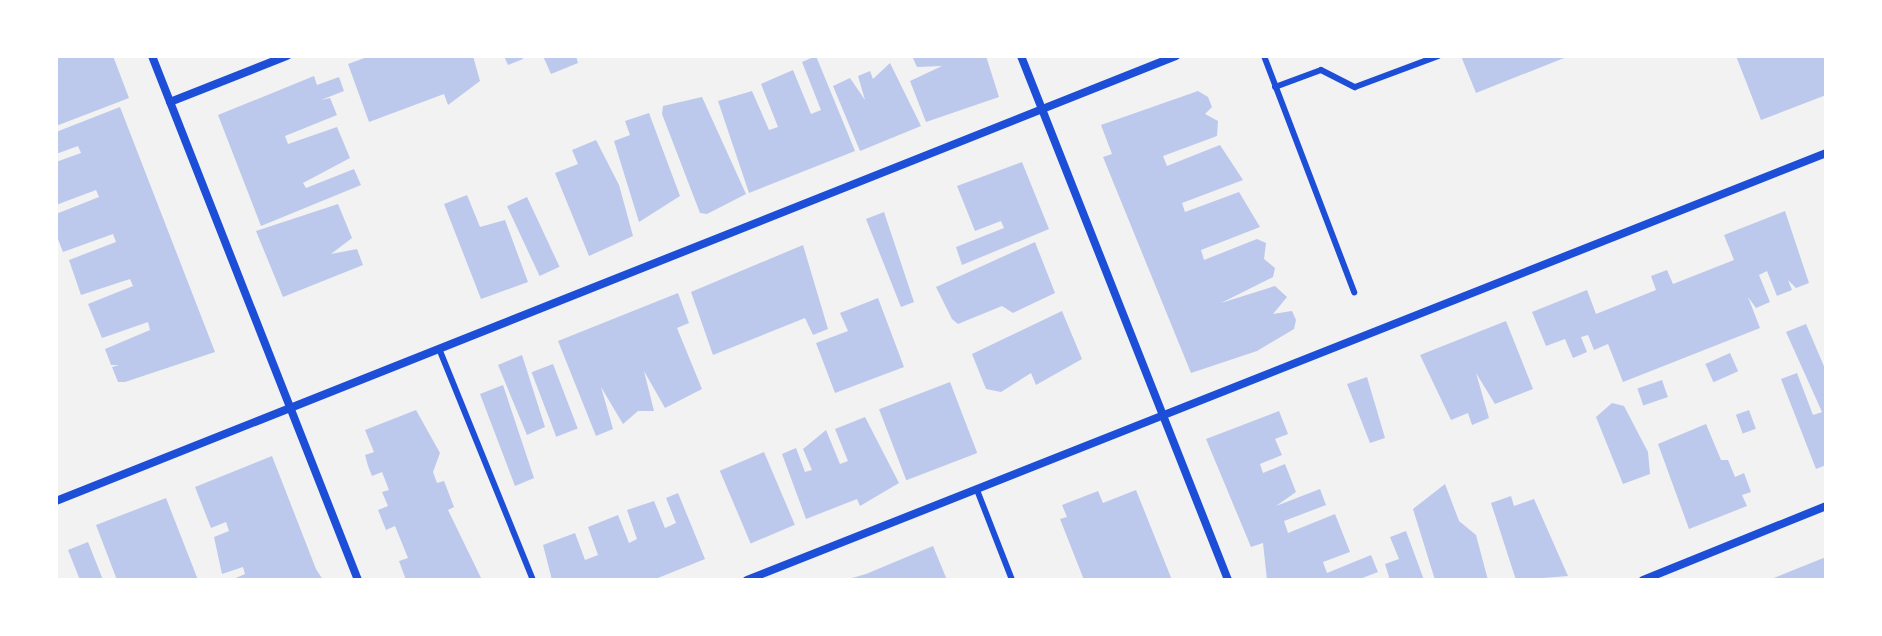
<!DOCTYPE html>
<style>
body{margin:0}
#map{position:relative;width:1882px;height:636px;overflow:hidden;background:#f2f2f2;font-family:Merriweather,serif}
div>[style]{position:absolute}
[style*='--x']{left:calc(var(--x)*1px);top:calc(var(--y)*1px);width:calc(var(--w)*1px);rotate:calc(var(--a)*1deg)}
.building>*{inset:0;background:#bdc9ec;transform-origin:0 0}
.service>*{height:6px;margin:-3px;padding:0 3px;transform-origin:3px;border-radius:3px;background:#1d4ed8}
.minor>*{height:8px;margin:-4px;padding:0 4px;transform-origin:4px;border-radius:4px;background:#1d4ed8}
span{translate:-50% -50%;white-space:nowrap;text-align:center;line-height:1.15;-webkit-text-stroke:6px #fff;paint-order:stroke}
.frame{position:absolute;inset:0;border:58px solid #fff;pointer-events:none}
</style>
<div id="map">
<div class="building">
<i style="clip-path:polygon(56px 56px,113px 56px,129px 98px,56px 126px)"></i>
<i style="clip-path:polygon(370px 56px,473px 56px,480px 81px,448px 105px,444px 94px,369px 122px,348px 64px)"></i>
<i style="clip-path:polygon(504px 56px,522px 56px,523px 59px,508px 65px)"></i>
<i style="clip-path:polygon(543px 56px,576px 56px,578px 63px,551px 74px)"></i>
<i style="clip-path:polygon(816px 56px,855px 151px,749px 193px,718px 101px,752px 91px,769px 130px,778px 127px,761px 84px,793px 70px,811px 114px,821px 110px,802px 62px)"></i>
<i style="clip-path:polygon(912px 56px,986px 56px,999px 97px,926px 122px,910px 81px,942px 66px,917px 67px)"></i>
<i style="clip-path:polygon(1461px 56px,1569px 56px,1476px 93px)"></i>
<i style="clip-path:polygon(1736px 56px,1826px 56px,1826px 95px,1761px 120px)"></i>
<i style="clip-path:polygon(890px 63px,921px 126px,860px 151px,833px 86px,850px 78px,865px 100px,858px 76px,870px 71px,873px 79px)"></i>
<i style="clip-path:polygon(314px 76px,317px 85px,339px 77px,344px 91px,321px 100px,330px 98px,337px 115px,285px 136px,288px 144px,337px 127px,350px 158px,303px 183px,306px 188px,354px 169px,361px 185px,261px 226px,218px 115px)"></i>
<i style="clip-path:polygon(1198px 91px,1208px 97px,1212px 107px,1205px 114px,1218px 121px,1217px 136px,1163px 156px,1167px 166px,1220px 145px,1243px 180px,1182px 203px,1185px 212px,1239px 192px,1260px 227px,1201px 250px,1204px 260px,1257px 239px,1266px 243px,1264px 259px,1275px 268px,1273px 277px,1221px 303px,1275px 286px,1287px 297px,1273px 314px,1292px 311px,1296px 320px,1294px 329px,1257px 351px,1191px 373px,1103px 157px,1112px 154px,1101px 125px)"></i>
<i style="clip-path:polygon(702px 97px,746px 194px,707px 214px,700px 213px,662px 114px,663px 106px)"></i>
<i style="clip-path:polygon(120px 107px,215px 352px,125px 382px,118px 382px,112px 367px,119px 365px,111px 365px,105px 349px,150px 330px,148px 322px,102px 338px,88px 304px,133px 286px,130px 279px,81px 295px,69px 260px,116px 242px,113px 234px,63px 252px,56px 234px,56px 214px,99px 197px,96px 190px,56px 205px,56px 162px,81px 153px,78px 146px,56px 154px,56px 132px)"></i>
<i style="clip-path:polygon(649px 113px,680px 196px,639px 222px,614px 141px,630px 135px,625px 121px)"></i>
<i style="clip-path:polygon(596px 140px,619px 185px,633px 236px,589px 256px,555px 173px,578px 164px,572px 150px)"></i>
<i style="clip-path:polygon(1022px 162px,1049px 229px,962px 265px,956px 247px,1004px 228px,1001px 221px,975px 231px,957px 186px)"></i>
<i style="clip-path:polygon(467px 195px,480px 227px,505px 220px,528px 282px,481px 299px,444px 204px)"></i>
<i style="left:527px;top:197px;width:77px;height:22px;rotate:65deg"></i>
<i style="clip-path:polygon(338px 204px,352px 238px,331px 254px,357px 249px,363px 265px,283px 297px,256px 231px)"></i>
<i style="clip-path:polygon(1785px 211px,1809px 283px,1796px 288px,1788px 280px,1792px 290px,1777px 296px,1767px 271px,1759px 275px,1770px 302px,1756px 308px,1748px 297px,1760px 328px,1623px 382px,1608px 344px,1594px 350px,1588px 335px,1581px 337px,1587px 352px,1573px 358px,1565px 339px,1546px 346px,1532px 312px,1587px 290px,1596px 314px,1656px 290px,1651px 276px,1667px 270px,1673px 284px,1734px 260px,1724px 235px)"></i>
<i style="clip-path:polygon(884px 212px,914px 302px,901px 307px,866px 219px)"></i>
<i style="clip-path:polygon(1035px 242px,1055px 293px,1013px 313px,1002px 306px,958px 324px,952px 319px,936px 287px)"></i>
<i style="clip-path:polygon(803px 245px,828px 329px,813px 335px,805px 318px,713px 355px,691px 292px)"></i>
<i style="clip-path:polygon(678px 293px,689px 323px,677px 328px,702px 389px,665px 408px,644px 371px,654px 411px,638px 411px,623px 424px,601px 387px,613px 429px,596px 436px,558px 341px)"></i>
<i style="clip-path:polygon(878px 298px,904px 367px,835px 393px,816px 343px,848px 331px,840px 313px)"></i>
<i style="clip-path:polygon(1062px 311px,1082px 359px,1036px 385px,1031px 373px,1001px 392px,986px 389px,972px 354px)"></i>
<i style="clip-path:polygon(1506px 321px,1533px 389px,1495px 404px,1476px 373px,1489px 418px,1472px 425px,1468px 413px,1451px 420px,1420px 355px)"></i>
<i style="clip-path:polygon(1806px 324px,1826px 371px,1826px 465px,1816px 469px,1781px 379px,1797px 373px,1813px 415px,1822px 412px,1786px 332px)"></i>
<i style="left:1730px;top:353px;width:20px;height:27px;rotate:66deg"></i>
<i style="clip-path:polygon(522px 355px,545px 427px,527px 435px,498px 365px)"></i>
<i style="left:553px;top:364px;width:69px;height:23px;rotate:69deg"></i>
<i style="clip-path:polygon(1367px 377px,1385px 438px,1370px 443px,1347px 384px)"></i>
<i style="left:1662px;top:380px;width:18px;height:26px;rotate:71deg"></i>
<i style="left:950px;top:382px;width:76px;height:76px;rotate:69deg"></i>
<i style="clip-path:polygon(503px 385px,534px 478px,515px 486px,480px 394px)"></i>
<i style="clip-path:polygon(1612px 403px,1624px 406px,1648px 452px,1650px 474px,1623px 484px,1596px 417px)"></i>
<i style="clip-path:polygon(416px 410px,440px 453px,433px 472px,437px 483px,444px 481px,454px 507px,448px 510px,482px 580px,406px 580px,399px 561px,408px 558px,395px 526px,386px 530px,378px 510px,388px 506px,382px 492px,389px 490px,382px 472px,372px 476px,368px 466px,365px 455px,374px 452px,365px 430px)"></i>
<i style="left:1749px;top:410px;width:20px;height:14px;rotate:70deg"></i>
<i style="clip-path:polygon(1279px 411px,1288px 434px,1275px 439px,1282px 455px,1260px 464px,1263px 473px,1285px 464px,1296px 492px,1276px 506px,1320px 489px,1326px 505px,1284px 521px,1288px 533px,1335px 514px,1350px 552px,1323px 562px,1327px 573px,1371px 555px,1378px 572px,1357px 580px,1267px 580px,1263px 543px,1251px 547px,1206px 439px)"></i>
<i style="clip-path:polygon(865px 417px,899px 483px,860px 506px,857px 499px,806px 519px,782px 454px,796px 448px,805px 472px,812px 470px,803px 449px,826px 430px,840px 464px,848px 461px,835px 429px)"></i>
<i style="clip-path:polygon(1706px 424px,1721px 460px,1728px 460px,1735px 477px,1744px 473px,1751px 492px,1742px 495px,1747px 506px,1689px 529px,1658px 444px)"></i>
<i style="left:764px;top:452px;width:79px;height:48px;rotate:67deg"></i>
<i style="clip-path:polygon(272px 456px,316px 569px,323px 580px,231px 580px,245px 574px,243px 567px,222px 574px,214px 537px,229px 531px,226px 522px,211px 528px,195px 487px)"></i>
<i style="clip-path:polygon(1445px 484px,1459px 521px,1476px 535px,1488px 580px,1435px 580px,1413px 509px)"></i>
<i style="clip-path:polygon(1136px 490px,1172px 580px,1084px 580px,1060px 519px,1067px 517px,1062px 505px,1098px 491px,1103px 503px)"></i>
<i style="clip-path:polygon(678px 493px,705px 559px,653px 580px,552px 580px,543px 545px,575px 533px,585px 560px,598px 555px,588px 527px,618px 515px,629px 543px,637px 539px,627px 510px,654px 501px,665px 528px,676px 523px,666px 498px)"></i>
<i style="clip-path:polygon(1511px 496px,1514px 506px,1534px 499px,1568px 576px,1516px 580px,1491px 503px)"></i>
<i style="clip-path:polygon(166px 498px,198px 580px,117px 580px,96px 525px)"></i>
<i style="clip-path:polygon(1406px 531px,1424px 580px,1390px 580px,1385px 564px,1399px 559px,1390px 537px)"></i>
<i style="clip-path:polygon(88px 542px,103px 580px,80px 580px,68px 550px)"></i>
<i style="clip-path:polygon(933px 546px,947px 580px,845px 580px,866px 574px)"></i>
<i style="clip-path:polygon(1826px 557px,1826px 580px,1769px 580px)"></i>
</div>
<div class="service">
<i style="--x:1264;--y:56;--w:253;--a:69.1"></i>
<i style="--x:1275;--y:87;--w:49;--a:-20.3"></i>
<i style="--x:1321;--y:70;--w:38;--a:27"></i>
<i style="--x:1355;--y:87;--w:89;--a:-20.5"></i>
<i style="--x:440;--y:351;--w:247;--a:67.9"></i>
<i style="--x:977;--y:490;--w:97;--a:68.7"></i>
</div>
<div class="minor">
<i style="--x:152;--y:56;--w:563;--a:68.54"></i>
<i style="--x:1021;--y:56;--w:563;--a:68.44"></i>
<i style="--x:170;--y:102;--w:126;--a:-21.5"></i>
<i style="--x:56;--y:501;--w:1205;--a:-21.67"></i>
<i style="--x:747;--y:580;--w:1160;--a:-21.59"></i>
<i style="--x:1643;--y:580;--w:197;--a:-22"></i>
</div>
<div class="frame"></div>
</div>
